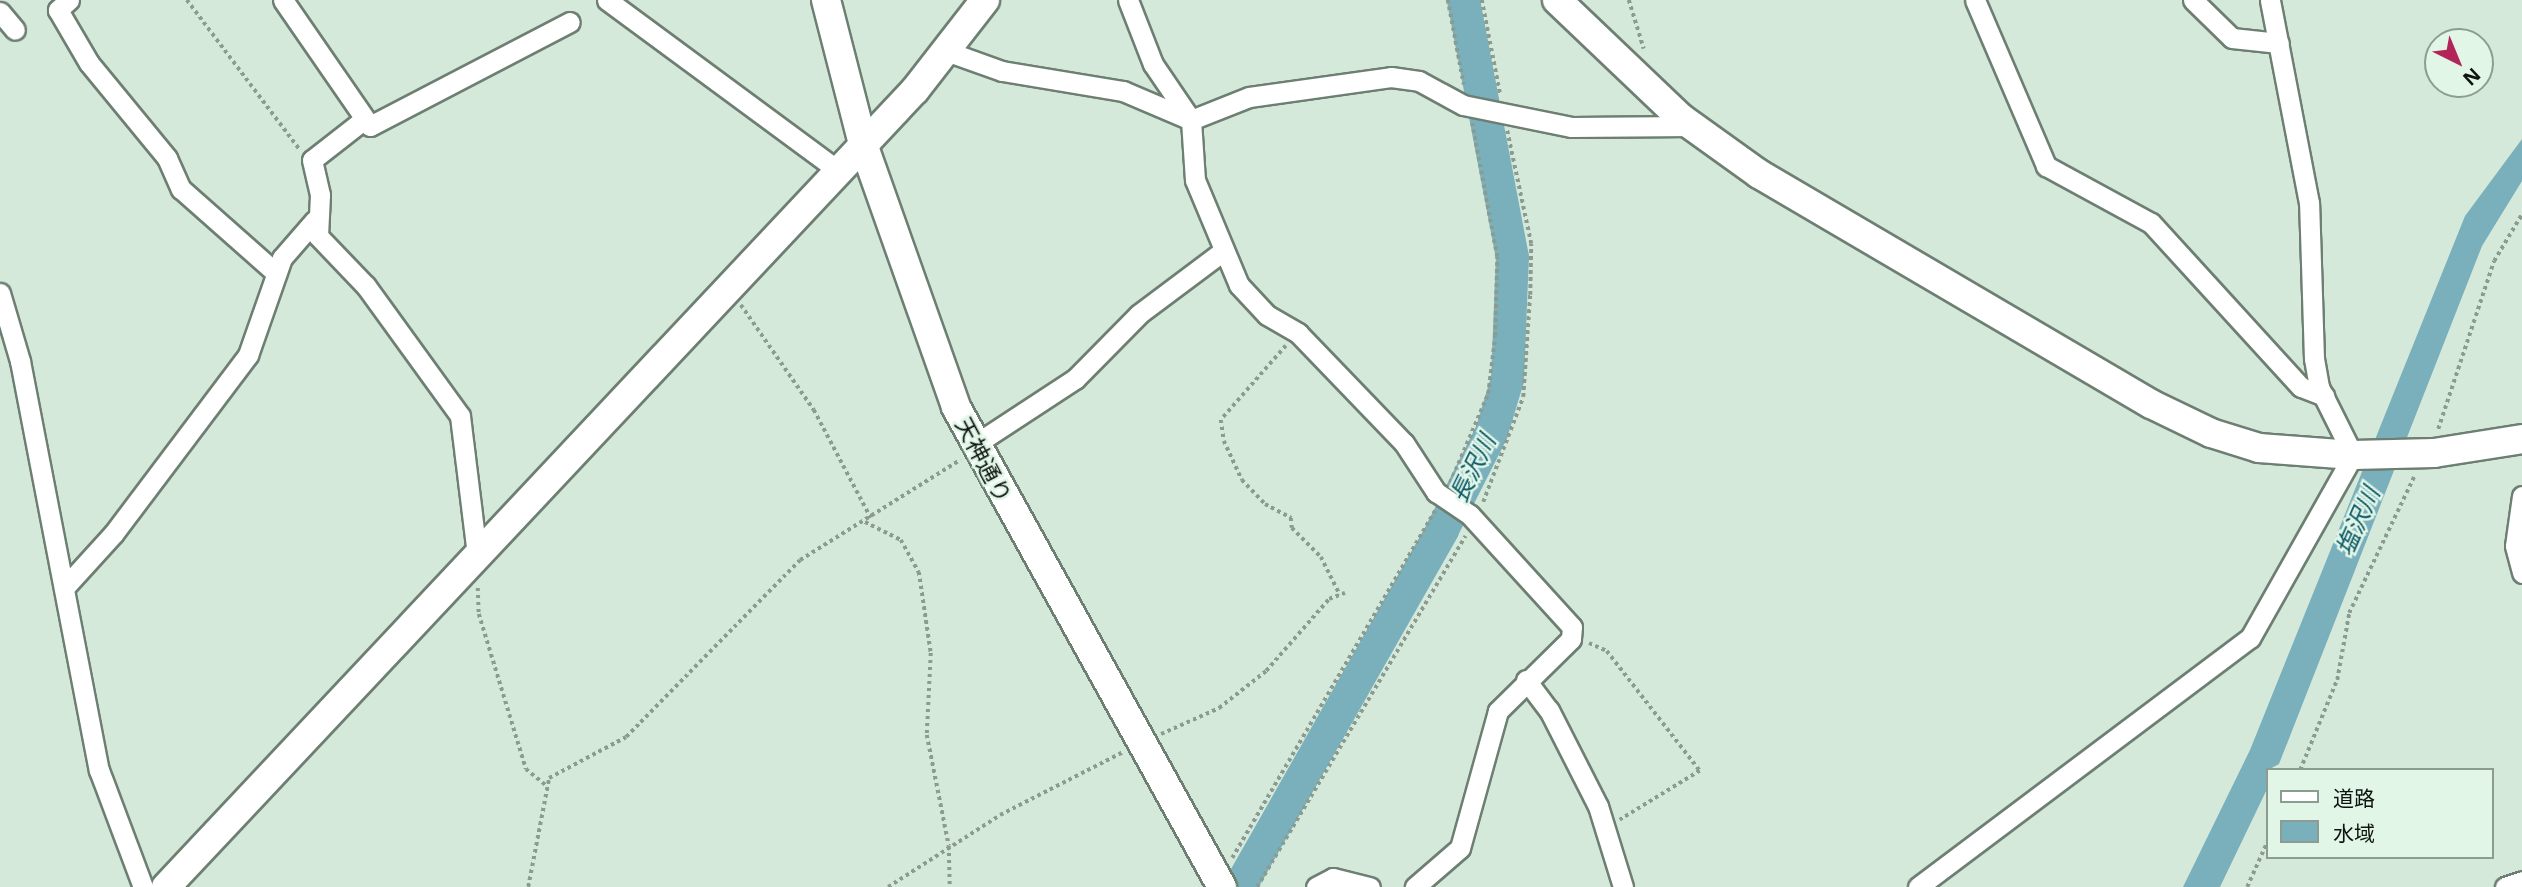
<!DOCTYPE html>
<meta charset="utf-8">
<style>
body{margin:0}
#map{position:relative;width:2522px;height:887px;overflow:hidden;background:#d5e9db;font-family:"Open Sans","Noto Sans JP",sans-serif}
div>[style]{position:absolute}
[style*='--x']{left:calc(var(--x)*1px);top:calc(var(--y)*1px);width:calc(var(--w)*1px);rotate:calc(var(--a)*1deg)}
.water>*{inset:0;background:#7ab0bc}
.river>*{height:33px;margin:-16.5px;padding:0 16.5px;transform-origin:16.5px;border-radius:16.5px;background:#7ab0bc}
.path>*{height:3.5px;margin-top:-1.75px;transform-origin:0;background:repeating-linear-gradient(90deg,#8c9b90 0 3.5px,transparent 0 7px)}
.roads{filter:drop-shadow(2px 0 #6d7f72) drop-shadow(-2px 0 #6d7f72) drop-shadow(0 2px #6d7f72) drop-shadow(0 -2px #6d7f72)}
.street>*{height:19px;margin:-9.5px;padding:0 9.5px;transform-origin:9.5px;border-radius:9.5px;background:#fff}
.secondary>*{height:28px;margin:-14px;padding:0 14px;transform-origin:14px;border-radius:14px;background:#fff}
span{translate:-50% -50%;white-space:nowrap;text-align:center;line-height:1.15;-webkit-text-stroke:5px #e2f6e8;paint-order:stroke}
.street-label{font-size:23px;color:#0e1510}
.water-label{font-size:24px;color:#085765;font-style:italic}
.legend{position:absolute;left:2266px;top:768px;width:228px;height:91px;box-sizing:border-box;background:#e2f6e8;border:2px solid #8d9c92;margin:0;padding:9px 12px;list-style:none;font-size:21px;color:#0e1510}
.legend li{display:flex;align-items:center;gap:14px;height:35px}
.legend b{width:35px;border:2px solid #8d9c92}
.north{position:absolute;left:2424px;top:28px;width:70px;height:70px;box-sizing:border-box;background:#e2f6e8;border:2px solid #8d9c92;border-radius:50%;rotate:137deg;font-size:19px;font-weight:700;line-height:28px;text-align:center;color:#0e1510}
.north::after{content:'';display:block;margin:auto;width:24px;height:32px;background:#b32558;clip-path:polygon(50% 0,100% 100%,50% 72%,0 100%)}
</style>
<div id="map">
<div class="water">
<i style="clip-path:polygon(2522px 139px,2522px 181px,2482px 246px,2279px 764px,2268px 770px,2268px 787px,2220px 887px,2183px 887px,2250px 750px,2465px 216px)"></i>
</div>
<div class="river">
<i style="--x:1239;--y:887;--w:412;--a:-60.4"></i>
<i style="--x:1442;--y:529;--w:109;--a:-63.2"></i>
<i style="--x:1491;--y:432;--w:55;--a:-73.2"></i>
<i style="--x:1507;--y:379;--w:122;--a:-87.7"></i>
<i style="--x:1512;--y:257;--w:262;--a:-100.8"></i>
</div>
<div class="path">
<i style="--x:187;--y:0;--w:188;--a:53"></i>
<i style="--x:1448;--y:0;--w:86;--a:79.3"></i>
<i style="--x:1482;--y:0;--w:95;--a:79"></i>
<i style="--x:1629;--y:0;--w:51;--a:73"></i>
<i style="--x:741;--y:305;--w:128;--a:55.2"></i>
<i style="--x:814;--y:410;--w:122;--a:62.2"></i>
<i style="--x:1286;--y:346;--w:98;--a:131.3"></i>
<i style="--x:1221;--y:420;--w:21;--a:82"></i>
<i style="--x:1224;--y:441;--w:43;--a:65.2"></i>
<i style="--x:1242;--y:480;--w:33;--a:46"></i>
<i style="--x:1265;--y:504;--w:30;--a:28"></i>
<i style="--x:1291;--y:518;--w:10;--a:84"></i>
<i style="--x:1292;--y:528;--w:41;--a:45"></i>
<i style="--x:1321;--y:557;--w:42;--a:63.4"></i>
<i style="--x:2438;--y:429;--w:177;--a:-71.6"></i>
<i style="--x:2494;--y:261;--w:55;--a:-59.2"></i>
<i style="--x:1450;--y:483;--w:97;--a:-66.9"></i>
<i style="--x:1488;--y:394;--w:58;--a:-83.1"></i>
<i style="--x:1495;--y:336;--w:79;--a:-88.5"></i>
<i style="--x:1497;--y:257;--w:136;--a:-100.6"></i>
<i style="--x:1483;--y:502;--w:112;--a:-69.1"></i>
<i style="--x:1523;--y:397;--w:102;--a:-86.1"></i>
<i style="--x:1530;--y:295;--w:51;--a:-88.9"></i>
<i style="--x:1531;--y:244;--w:116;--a:-102"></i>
<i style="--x:865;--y:522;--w:40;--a:26.6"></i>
<i style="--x:901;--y:540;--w:37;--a:61"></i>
<i style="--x:919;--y:572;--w:82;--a:81.6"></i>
<i style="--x:931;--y:653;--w:82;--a:92.8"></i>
<i style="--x:927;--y:735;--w:113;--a:78.8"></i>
<i style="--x:949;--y:846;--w:41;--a:88.6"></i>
<i style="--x:478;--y:588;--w:26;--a:88"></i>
<i style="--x:479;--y:614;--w:162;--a:73.1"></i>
<i style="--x:526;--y:769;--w:27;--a:39"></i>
<i style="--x:1589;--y:643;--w:20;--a:24"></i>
<i style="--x:1607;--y:651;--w:152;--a:52.2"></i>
<i style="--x:1700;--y:771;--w:94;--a:148.5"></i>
<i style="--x:1161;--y:734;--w:64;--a:-24.1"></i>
<i style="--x:1219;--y:708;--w:60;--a:-38.2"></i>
<i style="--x:1266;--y:671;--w:96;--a:-48.8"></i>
<i style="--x:1329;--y:599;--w:17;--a:-21"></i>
<i style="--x:2300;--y:770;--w:97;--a:-67.7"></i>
<i style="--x:2337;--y:680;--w:68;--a:-79.8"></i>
<i style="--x:2349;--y:613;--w:151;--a:-64.5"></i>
<i style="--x:1232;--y:858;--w:402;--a:-59.7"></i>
<i style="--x:528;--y:887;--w:111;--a:-79.1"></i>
<i style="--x:549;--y:778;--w:87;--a:-28"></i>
<i style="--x:626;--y:737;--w:248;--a:-45.5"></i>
<i style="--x:800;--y:560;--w:189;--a:-32"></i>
<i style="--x:888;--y:887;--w:133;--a:-32.7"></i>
<i style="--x:1000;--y:815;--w:138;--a:-27.1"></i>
<i style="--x:1257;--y:887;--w:408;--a:-59.3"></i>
<i style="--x:2247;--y:887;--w:51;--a:-65.9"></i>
</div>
<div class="roads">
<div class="street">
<i style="--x:69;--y:0;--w:15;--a:138"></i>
<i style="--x:58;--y:10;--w:61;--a:59.7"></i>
<i style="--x:89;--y:63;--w:123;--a:50.6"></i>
<i style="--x:167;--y:158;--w:34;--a:66"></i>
<i style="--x:181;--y:189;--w:127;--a:41.5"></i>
<i style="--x:283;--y:0;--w:153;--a:55.4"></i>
<i style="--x:370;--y:126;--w:225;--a:-27.5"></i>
<i style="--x:607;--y:0;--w:287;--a:36.4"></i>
<i style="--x:1128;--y:0;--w:69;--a:68.7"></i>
<i style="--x:1153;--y:64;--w:68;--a:55.8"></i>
<i style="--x:1191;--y:120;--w:60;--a:86.2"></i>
<i style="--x:1195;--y:180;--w:114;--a:67.3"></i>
<i style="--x:1239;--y:285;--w:41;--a:47"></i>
<i style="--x:1267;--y:315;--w:36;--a:30"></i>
<i style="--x:1298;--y:333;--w:153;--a:46.1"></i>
<i style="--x:1404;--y:443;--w:59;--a:56.9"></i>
<i style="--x:1436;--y:492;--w:41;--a:34.1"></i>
<i style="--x:1470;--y:515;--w:151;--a:47.7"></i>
<i style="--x:1572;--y:627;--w:12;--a:95"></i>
<i style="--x:1571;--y:639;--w:103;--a:135.4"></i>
<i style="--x:1498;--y:711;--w:142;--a:105.5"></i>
<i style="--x:1460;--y:848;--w:60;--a:139.1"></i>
<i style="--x:1975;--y:0;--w:181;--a:66.8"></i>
<i style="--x:2046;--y:166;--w:119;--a:28.5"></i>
<i style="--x:2151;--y:223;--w:222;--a:47.6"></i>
<i style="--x:2301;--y:387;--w:25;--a:21"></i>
<i style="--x:2193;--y:0;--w:54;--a:44.3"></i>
<i style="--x:2232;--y:38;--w:47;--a:6.1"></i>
<i style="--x:0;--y:12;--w:23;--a:50"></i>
<i style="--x:946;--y:51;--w:59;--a:19.7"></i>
<i style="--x:1002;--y:71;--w:123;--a:9.4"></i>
<i style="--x:1123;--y:91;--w:74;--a:23.1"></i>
<i style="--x:1191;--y:120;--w:62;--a:-21.6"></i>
<i style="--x:1249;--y:97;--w:143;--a:-8"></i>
<i style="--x:1391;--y:77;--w:28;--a:8"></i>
<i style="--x:1419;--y:81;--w:50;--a:28.6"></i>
<i style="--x:1463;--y:105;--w:110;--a:11.5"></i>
<i style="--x:1571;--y:127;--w:121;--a:-0.5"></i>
<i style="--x:362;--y:121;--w:63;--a:142"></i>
<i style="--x:312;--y:160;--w:36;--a:77"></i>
<i style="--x:320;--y:195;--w:41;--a:92.8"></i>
<i style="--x:318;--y:236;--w:69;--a:46.2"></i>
<i style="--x:366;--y:286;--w:160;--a:54.1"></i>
<i style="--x:460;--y:416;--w:139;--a:83"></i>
<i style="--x:0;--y:293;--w:71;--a:73.6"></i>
<i style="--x:20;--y:361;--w:417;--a:79.1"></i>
<i style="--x:99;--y:770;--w:125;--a:69.4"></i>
<i style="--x:974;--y:445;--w:121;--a:-33.2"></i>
<i style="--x:1075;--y:379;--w:91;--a:-45.4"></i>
<i style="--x:1139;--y:314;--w:104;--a:-36.8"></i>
<i style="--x:2522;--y:496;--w:50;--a:98"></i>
<i style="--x:2515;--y:546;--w:28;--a:75"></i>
<i style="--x:64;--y:588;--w:74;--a:-47.7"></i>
<i style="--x:114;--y:533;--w:223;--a:-53"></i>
<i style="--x:248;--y:355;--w:103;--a:-70.7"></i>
<i style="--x:282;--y:258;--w:50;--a:-49"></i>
<i style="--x:1526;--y:680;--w:38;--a:53"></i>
<i style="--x:1549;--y:710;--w:108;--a:63"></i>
<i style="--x:1598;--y:806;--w:85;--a:72.8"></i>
<i style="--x:1316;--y:887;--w:19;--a:-28"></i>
<i style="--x:1333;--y:878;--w:38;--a:14"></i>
<i style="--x:1918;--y:887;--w:415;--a:-36.9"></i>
<i style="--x:2250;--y:638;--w:210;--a:-60.6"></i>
<i style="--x:2353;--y:455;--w:76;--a:-116.6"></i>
<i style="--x:2319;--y:387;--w:28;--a:-100"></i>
<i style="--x:2314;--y:359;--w:156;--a:-91.8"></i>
<i style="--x:2309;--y:203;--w:207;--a:-100.9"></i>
<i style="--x:2505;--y:887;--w:18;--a:-19"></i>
</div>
<div class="secondary">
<i style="--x:826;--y:0;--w:149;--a:75.6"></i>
<i style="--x:863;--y:144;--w:279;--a:70.5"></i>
<i style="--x:956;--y:407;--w:549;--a:61.01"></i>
<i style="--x:1557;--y:0;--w:171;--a:43.6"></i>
<i style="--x:1681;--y:118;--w:96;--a:35.7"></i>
<i style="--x:1759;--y:174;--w:454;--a:30.4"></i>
<i style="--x:2151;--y:404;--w:67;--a:25.8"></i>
<i style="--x:2211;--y:433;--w:50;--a:17.4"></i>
<i style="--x:2259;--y:448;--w:94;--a:4.3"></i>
<i style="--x:2353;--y:455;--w:81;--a:-1.4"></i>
<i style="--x:2434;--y:453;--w:89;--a:-9"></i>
<i style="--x:166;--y:887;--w:1094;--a:-46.78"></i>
<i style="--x:915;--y:90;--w:114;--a:-52.1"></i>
</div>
</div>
<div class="street-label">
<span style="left:984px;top:460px;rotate:62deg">天神通り</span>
</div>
<div class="water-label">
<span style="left:1472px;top:468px;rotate:-64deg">長沢川</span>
<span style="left:2357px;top:521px;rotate:-66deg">塩沢川</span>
</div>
<ul class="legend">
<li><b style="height:9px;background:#fff"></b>道路</li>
<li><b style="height:19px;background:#7ab0bc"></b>水域</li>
</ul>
<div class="north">N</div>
</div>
